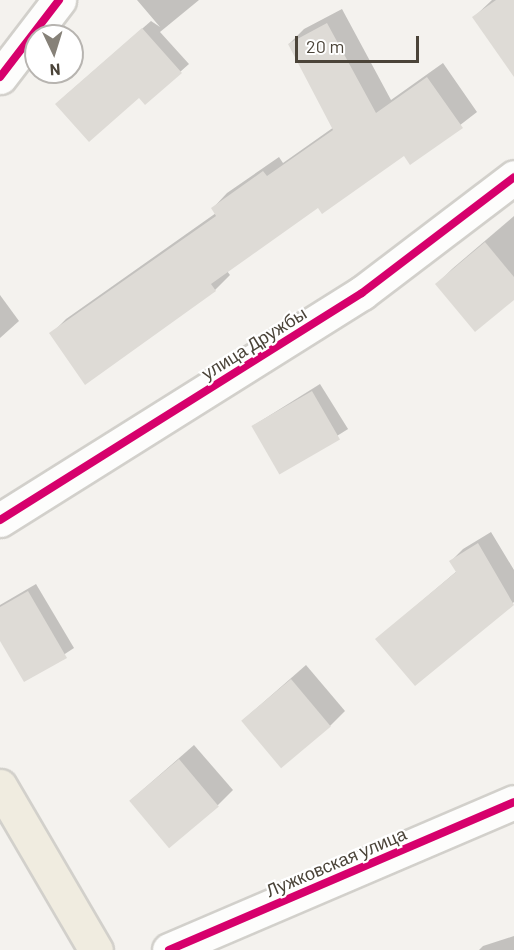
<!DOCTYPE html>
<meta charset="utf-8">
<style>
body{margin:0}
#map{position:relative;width:514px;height:950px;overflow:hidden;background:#f4f2ee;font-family:Barlow,sans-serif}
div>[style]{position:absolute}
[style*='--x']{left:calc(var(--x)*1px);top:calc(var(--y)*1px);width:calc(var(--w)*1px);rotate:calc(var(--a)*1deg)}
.shadow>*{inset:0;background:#0003;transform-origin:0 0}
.building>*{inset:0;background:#dedbd6;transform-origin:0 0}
.roads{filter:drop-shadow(2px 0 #d2d0cb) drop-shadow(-2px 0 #d2d0cb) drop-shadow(0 2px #d2d0cb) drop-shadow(0 -2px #d2d0cb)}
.minor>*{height:33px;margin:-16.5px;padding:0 16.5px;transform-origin:16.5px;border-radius:16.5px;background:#fdfdfc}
.trunk>*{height:33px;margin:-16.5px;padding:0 16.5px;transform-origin:16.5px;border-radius:16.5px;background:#f0ece0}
.cycleway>*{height:8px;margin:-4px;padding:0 4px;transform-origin:4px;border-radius:4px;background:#d6006c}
span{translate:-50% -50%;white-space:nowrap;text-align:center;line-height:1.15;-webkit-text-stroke:4.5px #fff;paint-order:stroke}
.street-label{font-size:18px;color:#4b4439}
.north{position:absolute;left:24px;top:24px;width:60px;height:60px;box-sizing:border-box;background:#fff;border:2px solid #b7b4b0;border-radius:50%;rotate:176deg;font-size:16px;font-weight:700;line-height:24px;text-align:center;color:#4b4439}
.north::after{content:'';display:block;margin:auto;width:21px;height:27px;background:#868178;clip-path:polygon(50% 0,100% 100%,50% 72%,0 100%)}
.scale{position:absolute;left:295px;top:36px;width:124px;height:27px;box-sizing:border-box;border:3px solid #4b4439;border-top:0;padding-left:8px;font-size:18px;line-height:21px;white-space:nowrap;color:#4b4439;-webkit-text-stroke:4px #fff;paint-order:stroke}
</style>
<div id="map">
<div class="shadow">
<i style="clip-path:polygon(137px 0,199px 0,160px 32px,189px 64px,145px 103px,139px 96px,65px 96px,151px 21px,160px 27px)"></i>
<i style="clip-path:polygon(492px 0,514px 0,514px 62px,474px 17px)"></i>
<i style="clip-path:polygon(342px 9px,391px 100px,443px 63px,477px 112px,411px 163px,404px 154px,319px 206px,227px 271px,230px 275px,215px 290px,51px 334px,66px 319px,216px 213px,213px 208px,227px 193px,279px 157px,283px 163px,334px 127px,289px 44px,304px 29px)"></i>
<i style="clip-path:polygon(514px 216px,514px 297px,437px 284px,452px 269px)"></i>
<i style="clip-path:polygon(0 295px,19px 321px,0 338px)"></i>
<i style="left:320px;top:384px;width:53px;height:79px;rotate:58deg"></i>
<i style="clip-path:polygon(491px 532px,514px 570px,514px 602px,415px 684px,377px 639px,457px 571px,451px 561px,463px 549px)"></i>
<i style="clip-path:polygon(36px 584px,74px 648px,25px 680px,0 638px,0 605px)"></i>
<i style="clip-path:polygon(306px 665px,345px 711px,330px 726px,243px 720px)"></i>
<i style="clip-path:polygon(194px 745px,233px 790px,218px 805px,131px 800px)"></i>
<i style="clip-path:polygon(514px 936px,514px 950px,479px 950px,483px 946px)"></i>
</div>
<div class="building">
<i style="clip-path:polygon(496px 0,514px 0,514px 77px,472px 17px)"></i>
<i style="clip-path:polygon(327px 23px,376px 113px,427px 77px,463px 128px,410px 165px,404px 156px,322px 214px,318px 208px,211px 284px,216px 291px,85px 385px,49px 333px,216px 216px,211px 208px,263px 171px,267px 176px,333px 130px,288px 44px)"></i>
<i style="clip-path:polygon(142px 28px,182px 73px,145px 105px,139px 98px,89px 142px,55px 104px)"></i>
<i style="clip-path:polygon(485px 242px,514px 277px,514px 300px,475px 332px,435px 284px)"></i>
<i style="left:312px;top:391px;width:56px;height:70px;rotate:60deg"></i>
<i style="clip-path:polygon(478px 543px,514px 605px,415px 686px,375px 639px,456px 572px,449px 561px)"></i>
<i style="clip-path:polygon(28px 591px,67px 658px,24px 682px,0 641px,0 607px)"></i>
<i style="left:291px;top:679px;width:62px;height:65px;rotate:50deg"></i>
<i style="left:179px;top:759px;width:62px;height:65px;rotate:50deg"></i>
</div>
<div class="roads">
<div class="minor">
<i style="--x:0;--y:77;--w:97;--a:-52.5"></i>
<i style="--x:0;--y:520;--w:427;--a:-32.1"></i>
<i style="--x:362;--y:293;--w:191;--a:-37.3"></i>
<i style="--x:169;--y:950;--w:375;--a:-23.2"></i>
</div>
<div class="trunk">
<i style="--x:0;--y:786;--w:190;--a:59.7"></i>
</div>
</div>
<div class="cycleway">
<i style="--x:0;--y:77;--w:97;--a:-52.5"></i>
<i style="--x:0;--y:520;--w:427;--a:-32.1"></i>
<i style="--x:362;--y:293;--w:191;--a:-37.3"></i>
<i style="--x:169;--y:950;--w:375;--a:-23.2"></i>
</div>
<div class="street-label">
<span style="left:254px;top:343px;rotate:-32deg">улица Дружбы</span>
<span style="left:336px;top:862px;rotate:-23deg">Лужковская улица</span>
</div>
<div class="north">N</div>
<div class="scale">20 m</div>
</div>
